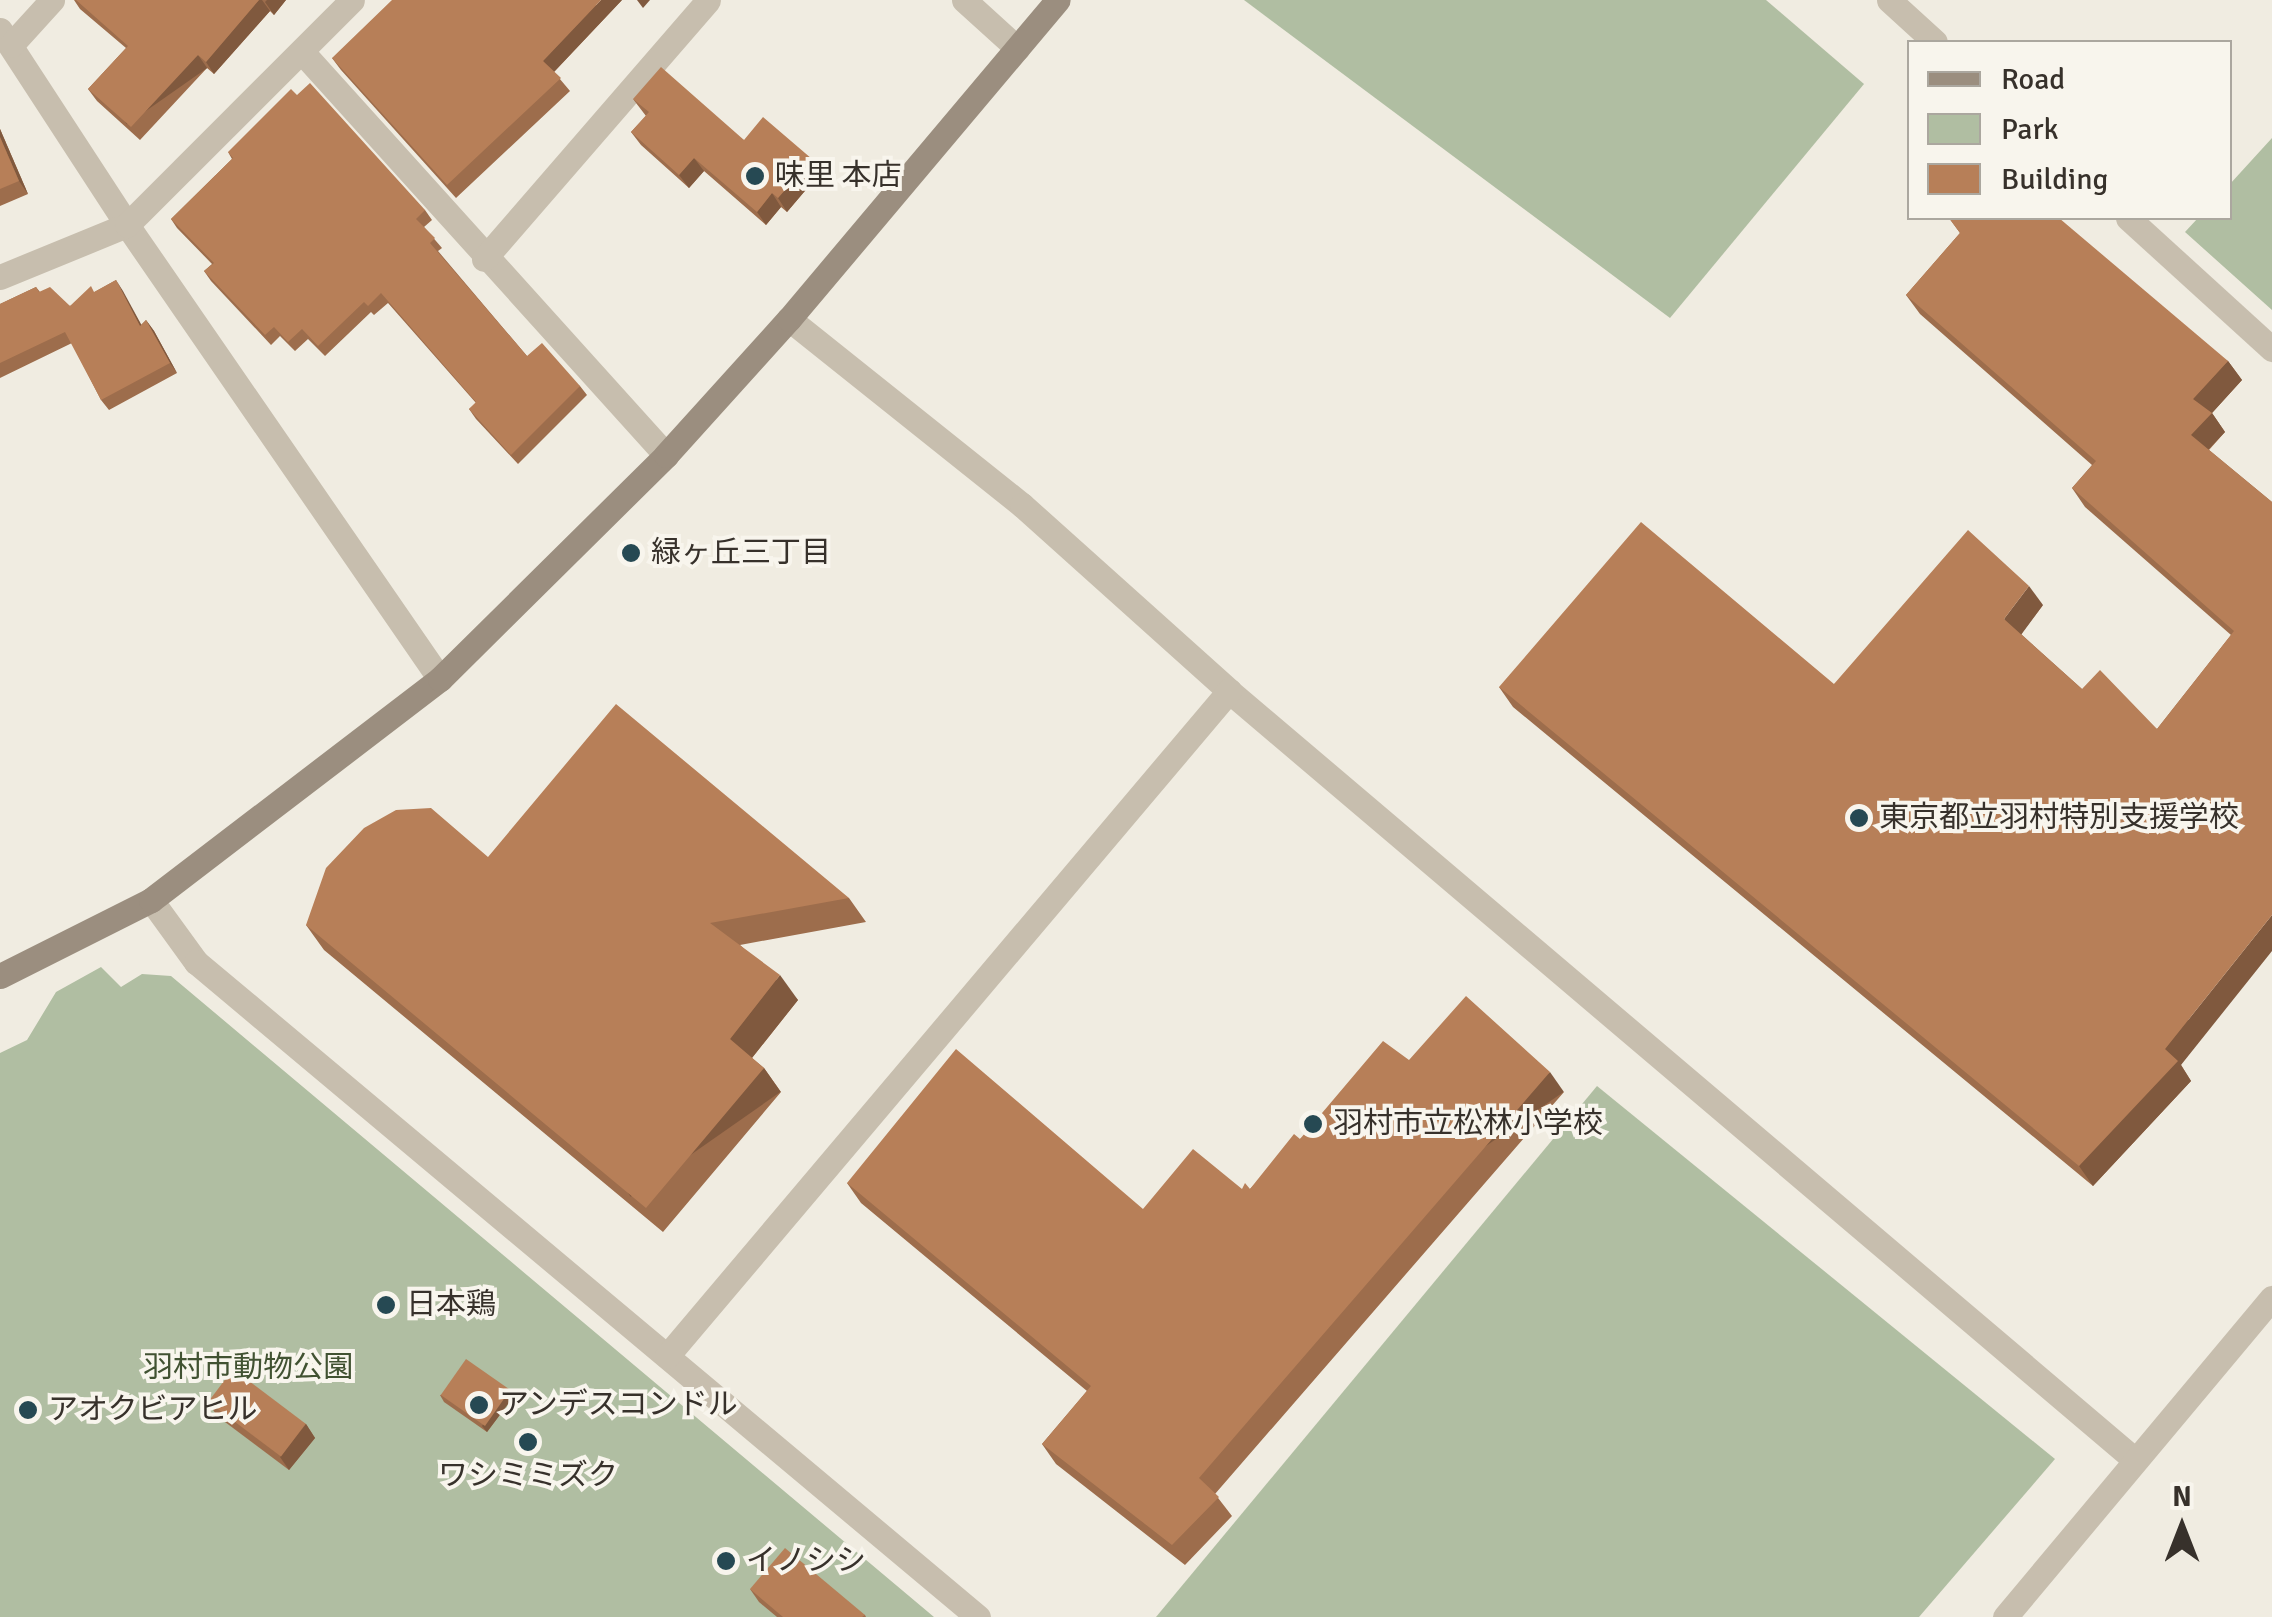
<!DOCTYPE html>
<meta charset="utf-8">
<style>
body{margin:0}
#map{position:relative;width:2272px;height:1617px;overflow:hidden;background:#f0ece1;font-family:Signika,"Noto Sans JP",sans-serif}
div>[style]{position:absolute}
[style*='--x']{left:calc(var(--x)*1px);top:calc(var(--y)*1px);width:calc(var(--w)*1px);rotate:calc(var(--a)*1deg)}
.green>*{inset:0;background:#b0bea2}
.street>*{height:25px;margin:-12.5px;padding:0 12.5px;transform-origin:12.5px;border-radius:12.5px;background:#c7beae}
.secondary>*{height:25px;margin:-12.5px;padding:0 12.5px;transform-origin:12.5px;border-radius:12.5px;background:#9b8e7f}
.wall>*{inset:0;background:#9d6d4c}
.shaded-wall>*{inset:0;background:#80593e;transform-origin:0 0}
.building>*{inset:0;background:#b77f58;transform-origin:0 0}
.dots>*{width:28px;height:28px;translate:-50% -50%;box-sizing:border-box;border:5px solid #f8f5ed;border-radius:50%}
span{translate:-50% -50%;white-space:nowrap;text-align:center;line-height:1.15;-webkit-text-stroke:8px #f8f5ed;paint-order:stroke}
.poi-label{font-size:30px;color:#37312b}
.left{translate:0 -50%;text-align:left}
.park-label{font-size:30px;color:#415232}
.legend{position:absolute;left:1907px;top:40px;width:325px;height:180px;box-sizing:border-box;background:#f8f5ed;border:2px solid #aba79f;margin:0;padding:12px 18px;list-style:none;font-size:30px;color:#37312b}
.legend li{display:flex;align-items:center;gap:20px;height:50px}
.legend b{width:50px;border:2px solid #aba79f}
.north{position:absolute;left:2132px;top:1477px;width:100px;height:100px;-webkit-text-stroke:8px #f8f5ed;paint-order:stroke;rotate:0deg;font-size:28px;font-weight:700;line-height:40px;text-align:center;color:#37312b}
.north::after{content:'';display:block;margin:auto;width:35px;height:45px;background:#37312b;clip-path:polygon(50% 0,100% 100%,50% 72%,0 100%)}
</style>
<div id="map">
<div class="green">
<i style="clip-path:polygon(1244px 0,1766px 0,1864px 84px,1670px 318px)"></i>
<i style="clip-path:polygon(2272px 138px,2272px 310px,2185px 232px,2198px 218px,2230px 218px,2230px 184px)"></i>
<i style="clip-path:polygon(101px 967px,121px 987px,142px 974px,171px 976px,934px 1617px,0 1617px,0 1053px,27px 1040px,56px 992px)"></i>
<i style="clip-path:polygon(1597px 1086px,2055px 1459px,1919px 1617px,1156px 1617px)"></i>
</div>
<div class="street">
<i style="--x:964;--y:0;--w:72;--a:42.2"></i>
<i style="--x:1889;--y:0;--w:62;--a:42.4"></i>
<i style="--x:0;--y:30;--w:233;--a:56.9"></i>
<i style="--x:127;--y:225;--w:551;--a:55.42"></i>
<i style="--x:11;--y:45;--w:61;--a:-47.7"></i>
<i style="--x:303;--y:53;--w:542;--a:47.92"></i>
<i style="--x:2128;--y:218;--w:195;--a:42.3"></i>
<i style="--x:484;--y:259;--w:342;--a:-49.1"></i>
<i style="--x:0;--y:277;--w:137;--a:-22.3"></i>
<i style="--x:127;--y:225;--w:318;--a:-45"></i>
<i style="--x:789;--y:319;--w:298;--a:38.6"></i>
<i style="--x:1022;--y:505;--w:278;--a:41.9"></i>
<i style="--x:1229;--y:691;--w:1188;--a:40.32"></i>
<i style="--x:151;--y:900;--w:77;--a:54"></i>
<i style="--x:196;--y:962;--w:1020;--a:39.95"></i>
<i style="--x:667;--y:1356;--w:871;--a:-49.8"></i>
<i style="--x:2005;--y:1617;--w:416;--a:-50.1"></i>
</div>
<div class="secondary">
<i style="--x:0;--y:976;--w:169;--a:-26.7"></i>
<i style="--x:151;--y:900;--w:364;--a:-37.4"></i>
<i style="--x:440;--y:679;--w:318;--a:-44.7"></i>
<i style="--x:666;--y:455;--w:183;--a:-47.9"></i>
<i style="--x:789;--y:319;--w:417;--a:-49.9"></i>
</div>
<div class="wall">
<i style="clip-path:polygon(74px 0,286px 0,274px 15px,270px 11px,214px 74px,207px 68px,140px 140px,97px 101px,88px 89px,126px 48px,80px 9px)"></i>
<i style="clip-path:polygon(622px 0,554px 72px,570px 91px,456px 198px,341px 70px,332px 58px)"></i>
<i style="clip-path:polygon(633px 99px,744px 140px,812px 159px,821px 172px,787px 212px,781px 207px,766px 225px,704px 171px,689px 188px,641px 145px,631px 132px,646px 116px)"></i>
<i style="clip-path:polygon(0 129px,28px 194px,0 206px)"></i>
<i style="clip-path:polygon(228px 152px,425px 210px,432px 220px,424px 227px,442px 248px,438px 251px,527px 356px,580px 386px,587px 395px,518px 464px,476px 419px,469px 409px,476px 403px,388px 303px,374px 315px,371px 312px,325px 356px,308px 339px,295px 351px,280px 336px,271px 345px,211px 281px,204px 271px,212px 264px,177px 228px,171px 219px,232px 159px)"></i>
<i style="clip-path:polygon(1949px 218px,2228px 361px,2242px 380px,2212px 413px,2225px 432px,2209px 450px,2272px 502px,2181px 1065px,2191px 1081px,2093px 1186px,1513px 707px,1499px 687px,1834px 684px,2043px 605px,2021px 634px,2082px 689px,2157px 729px,2231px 635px,2085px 507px,2072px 488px,2092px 465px,1920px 314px,1906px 295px,1960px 233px)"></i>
<i style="clip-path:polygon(116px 280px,141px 325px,146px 320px,154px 331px,177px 373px,109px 410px,101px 400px,72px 343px,0 378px,0 304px,36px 287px,40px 292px,70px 306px)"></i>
<i style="clip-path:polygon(488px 857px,849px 898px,866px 922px,740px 945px,798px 1000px,752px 1058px,764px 1068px,781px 1092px,663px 1232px,324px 950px,306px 925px)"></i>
<i style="clip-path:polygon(1409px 1060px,1564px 1092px,1215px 1494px,1232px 1516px,1185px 1565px,1056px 1464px,1042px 1444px,1087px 1391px,861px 1203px,847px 1183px,1143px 1209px,1250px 1189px,1300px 1139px)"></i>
<i style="clip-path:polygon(510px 1390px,514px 1396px,487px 1432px,444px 1402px,440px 1395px)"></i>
<i style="clip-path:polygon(208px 1402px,306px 1424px,315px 1438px,289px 1470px,217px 1416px)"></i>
<i style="clip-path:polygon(750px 1589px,865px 1615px,866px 1617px,777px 1617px,759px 1602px)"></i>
</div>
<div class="shaded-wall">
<i style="clip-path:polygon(259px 0,262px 0,270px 11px,214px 74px,206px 62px)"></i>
<i style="clip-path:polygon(267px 0,286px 0,274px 15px,265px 2px)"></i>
<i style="clip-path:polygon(601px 0,622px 0,552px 74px,543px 61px)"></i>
<i style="clip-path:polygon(637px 0,650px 0,643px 8px)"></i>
<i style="left:198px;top:55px;width:16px;height:98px;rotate:55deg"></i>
<i style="clip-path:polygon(0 129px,28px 194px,19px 181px,0 137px)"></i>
<i style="clip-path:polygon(694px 158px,704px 171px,689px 188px,679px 175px)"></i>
<i style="clip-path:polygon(812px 159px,821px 172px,787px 212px,778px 198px)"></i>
<i style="clip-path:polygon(772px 193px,781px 207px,766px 225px,757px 212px)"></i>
<i style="clip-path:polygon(116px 280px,123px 291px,148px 337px,140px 326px)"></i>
<i style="clip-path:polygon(146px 320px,154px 331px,177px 373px,170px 363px)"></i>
<i style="clip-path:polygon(2228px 361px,2242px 380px,2212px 413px,2225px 432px,2204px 454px,2191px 435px,2193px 399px)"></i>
<i style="clip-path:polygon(2029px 586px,2043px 605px,2018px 639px,2004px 619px)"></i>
<i style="clip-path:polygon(2272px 915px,2272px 951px,2181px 1065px,2191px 1081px,2093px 1186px,2079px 1166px,2165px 1049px)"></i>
<i style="clip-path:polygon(780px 975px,798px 1000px,747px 1064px,730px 1039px)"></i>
<i style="left:764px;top:1068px;width:29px;height:183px;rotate:55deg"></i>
<i style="left:1550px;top:1072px;width:24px;height:537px;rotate:55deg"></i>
<i style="clip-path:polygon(510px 1390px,514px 1396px,487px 1432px,482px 1426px)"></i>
<i style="clip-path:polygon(306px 1424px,315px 1438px,289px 1470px,280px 1457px)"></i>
</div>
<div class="building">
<i style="clip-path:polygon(76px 0,259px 0,206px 62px,198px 55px,131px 127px,88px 89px,128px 46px)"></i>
<i style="clip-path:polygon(392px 0,601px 0,543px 61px,561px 78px,447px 185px,332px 58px)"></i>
<i style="clip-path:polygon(661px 67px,744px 140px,763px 117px,812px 159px,778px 198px,772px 193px,757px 212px,694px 158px,679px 175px,631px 132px,649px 112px,633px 99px)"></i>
<i style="clip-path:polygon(310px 83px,425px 210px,416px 219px,435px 238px,430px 243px,527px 356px,542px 343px,580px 386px,511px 455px,469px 409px,476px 402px,381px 293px,368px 306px,364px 302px,318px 346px,302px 329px,288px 342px,274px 327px,265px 335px,204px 271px,214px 263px,171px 219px,233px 158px,228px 152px,291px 89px,297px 95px)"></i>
<i style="clip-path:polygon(0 137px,19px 181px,0 189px)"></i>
<i style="clip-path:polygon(1949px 218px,2059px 218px,2228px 361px,2193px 399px,2212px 413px,2191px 435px,2272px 502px,2272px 915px,2165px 1049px,2178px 1061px,2079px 1166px,1499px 687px,1641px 522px,1834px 684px,1968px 530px,2029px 586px,2004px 619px,2082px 689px,2100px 670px,2157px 729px,2234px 631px,2072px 488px,2096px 461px,1906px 295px,1960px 233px)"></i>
<i style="clip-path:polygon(116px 280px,140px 326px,146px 320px,170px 363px,101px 400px,65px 332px,0 363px,0 304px,36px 287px,39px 292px,50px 287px,70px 306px,91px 286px,94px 292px)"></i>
<i style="clip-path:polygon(616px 704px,849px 898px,710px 923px,780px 975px,730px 1039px,764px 1068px,646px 1208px,306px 925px,326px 868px,364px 828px,396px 810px,431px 808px,488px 857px)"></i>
<i style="clip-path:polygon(1466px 996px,1550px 1072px,1199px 1478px,1219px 1497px,1172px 1545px,1042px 1444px,1091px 1386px,847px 1183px,956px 1049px,1143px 1209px,1193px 1149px,1242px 1189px,1245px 1183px,1250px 1189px,1294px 1134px,1300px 1139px,1383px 1041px,1409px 1060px)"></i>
<i style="left:466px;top:1359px;width:54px;height:44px;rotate:35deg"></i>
<i style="left:233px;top:1369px;width:91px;height:41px;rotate:37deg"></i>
<i style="clip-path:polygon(785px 1548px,865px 1615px,862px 1617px,783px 1617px,750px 1589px)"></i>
</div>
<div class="dots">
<i style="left:755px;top:176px;background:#264953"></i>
<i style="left:631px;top:553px;background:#264953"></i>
<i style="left:1859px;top:818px;background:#264953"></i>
<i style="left:1313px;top:1124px;background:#264953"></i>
<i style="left:386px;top:1305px;background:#264953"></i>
<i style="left:479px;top:1405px;background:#264953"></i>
<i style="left:28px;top:1410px;background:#264953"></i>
<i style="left:528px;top:1442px;background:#264953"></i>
<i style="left:726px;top:1561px;background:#264953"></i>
</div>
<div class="poi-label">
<span class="left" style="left:775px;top:176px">味里 本店</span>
<span class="left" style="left:651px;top:553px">緑ヶ丘三丁目</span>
<span class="left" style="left:1879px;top:818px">東京都立羽村特別支援学校</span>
<span class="left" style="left:1333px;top:1124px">羽村市立松林小学校</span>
<span class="left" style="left:406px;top:1305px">日本鶏</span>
<span class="left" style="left:499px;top:1405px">アンデスコンドル</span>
<span class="left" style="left:48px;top:1410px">アオクビアヒル</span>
<span style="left:528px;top:1476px">ワシミミズク</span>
<span class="left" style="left:746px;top:1561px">イノシシ</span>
</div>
<div class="park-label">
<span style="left:248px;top:1368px">羽村市動物公園</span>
</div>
<ul class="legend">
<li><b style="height:12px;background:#9b8e7f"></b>Road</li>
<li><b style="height:28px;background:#b0bea2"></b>Park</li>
<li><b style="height:28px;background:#b77f58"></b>Building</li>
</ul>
<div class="north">N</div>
</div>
